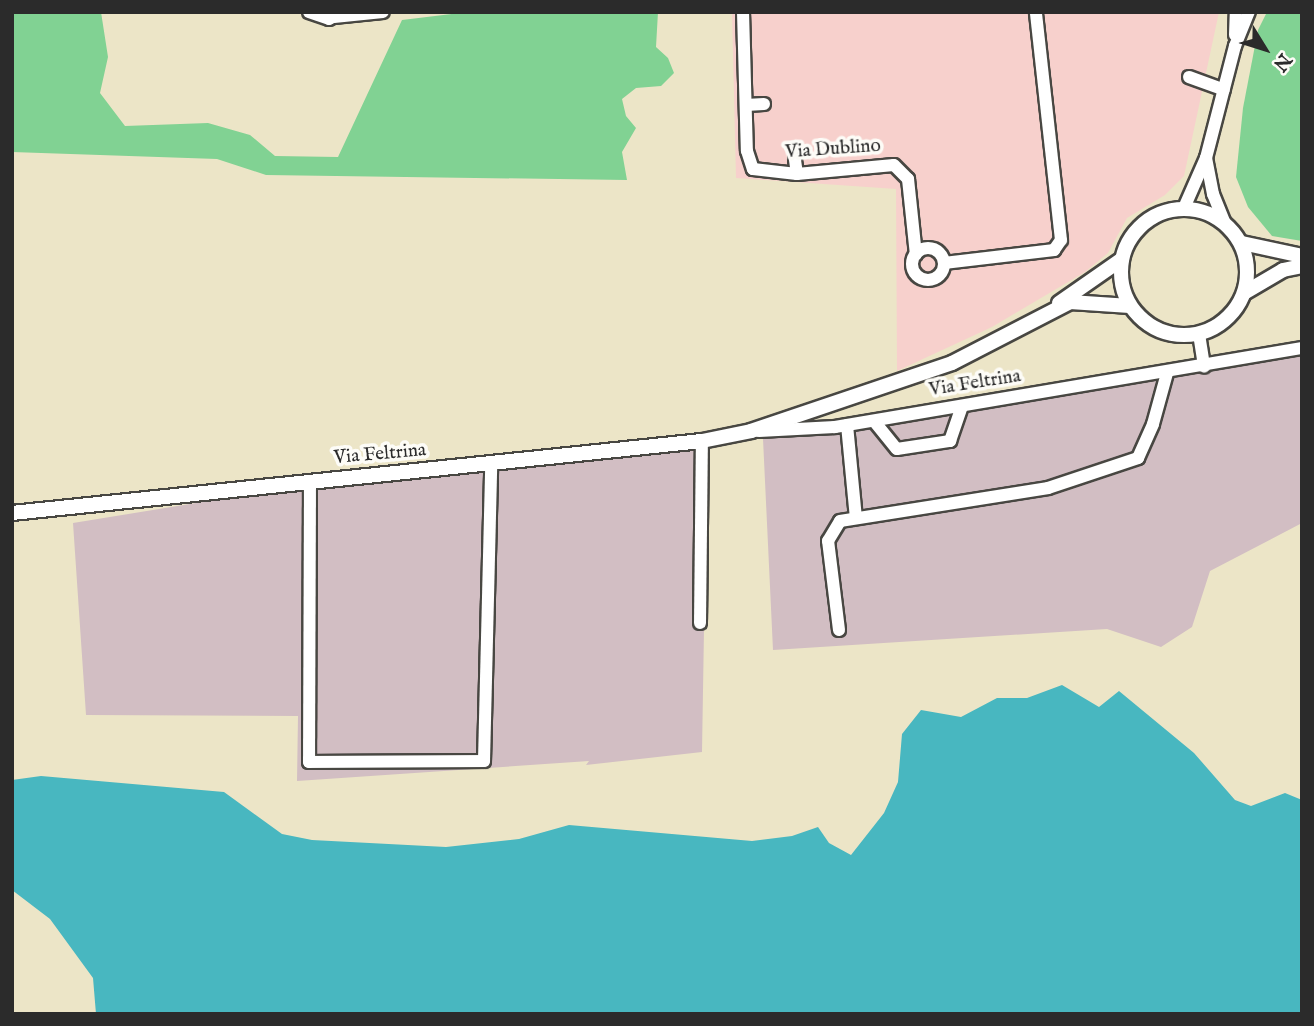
<!DOCTYPE html>
<style>
body{margin:0}
#map{position:relative;width:1314px;height:1026px;overflow:hidden;background:#ece5c7;font-family:"IM FELL English",serif}
div>[style]{position:absolute}
[style*='--x']{left:calc(var(--x)*1px);top:calc(var(--y)*1px);width:calc(var(--w)*1px);rotate:calc(var(--a)*1deg)}
.built>*{inset:0;background:#f7d0cc}
.industrial>*{inset:0;background:#d2bec3}
.green>*{inset:0;background:#81d293}
.water>*{inset:0;background:#48b7c0}
.roads{filter:drop-shadow(2px 0 #484742) drop-shadow(-2px 0 #484742) drop-shadow(0 2px #484742) drop-shadow(0 -2px #484742)}
.minor>*{height:12px;margin:-6px;padding:0 6px;transform-origin:6px;border-radius:6px;background:#fff}
.minor>.ring{margin:-6px;padding:0;box-sizing:content-box;background:none;border:12px solid #fff;border-radius:50%}
.major>*{height:14px;margin:-7px;padding:0 7px;transform-origin:7px;border-radius:7px;background:#fff}
.major>.ring{margin:-7px;padding:0;box-sizing:content-box;background:none;border:14px solid #fff;border-radius:50%}
span{translate:-50% -50%;white-space:nowrap;text-align:center;line-height:1.15;-webkit-text-stroke:7px #fdfcf7;paint-order:stroke}
.street-label{font-size:19px;color:#2b2b2b}
.frame{position:absolute;inset:0;border:14px solid #2b2b2b;pointer-events:none}
.north{position:absolute;left:1230px;top:14px;width:70px;height:70px;-webkit-text-stroke:5px #fdfcf7;paint-order:stroke;rotate:128deg;font-size:19px;font-weight:700;line-height:28px;text-align:center;color:#2b2b2b}
.north::after{content:'';display:block;margin:auto;width:24px;height:32px;background:#2b2b2b;clip-path:polygon(50% 0,100% 100%,50% 72%,0 100%)}
</style>
<div id="map">
<div class="built">
<i style="clip-path:polygon(732px 12px,1219px 12px,1184px 176px,1165px 195px,1127px 218px,1108px 253px,1085px 272px,992px 327px,897px 371px,896px 189px,736px 178px)"></i>
</div>
<div class="industrial">
<i style="clip-path:polygon(1302px 352px,1302px 523px,1210px 571px,1192px 627px,1161px 647px,1107px 629px,773px 650px,763px 439px,889px 426px)"></i>
<i style="clip-path:polygon(707px 446px,702px 752px,586px 765px,589px 761px,297px 781px,298px 716px,86px 715px,73px 523px,202px 502px)"></i>
</div>
<div class="green">
<i style="clip-path:polygon(12px 12px,101px 12px,108px 57px,100px 93px,125px 126px,208px 123px,250px 135px,275px 156px,338px 157px,402px 20px,468px 12px,658px 12px,656px 47px,668px 58px,674px 73px,661px 86px,636px 88px,622px 99px,626px 116px,636px 128px,622px 152px,627px 180px,266px 175px,217px 159px,12px 152px)"></i>
<i style="clip-path:polygon(1267px 12px,1302px 12px,1302px 241px,1272px 236px,1248px 207px,1236px 177px,1243px 108px,1258px 30px)"></i>
</div>
<div class="water">
<i style="clip-path:polygon(1062px 685px,1099px 707px,1119px 691px,1194px 753px,1235px 800px,1251px 806px,1285px 793px,1302px 800px,1302px 1014px,96px 1014px,93px 978px,50px 919px,12px 890px,12px 780px,41px 776px,224px 792px,282px 834px,312px 840px,446px 847px,519px 839px,569px 825px,752px 841px,792px 836px,818px 827px,829px 843px,851px 855px,884px 813px,898px 782px,902px 734px,921px 710px,961px 717px,997px 698px,1027px 698px)"></i>
</div>
<div class="roads">
<div class="minor">
<i style="--x:309;--y:12;--w:21;--a:19"></i>
<i style="--x:329;--y:19;--w:13;--a:-29"></i>
<i style="--x:743;--y:12;--w:139;--a:88.4"></i>
<i style="--x:747;--y:151;--w:19;--a:72"></i>
<i style="--x:753;--y:169;--w:44;--a:6.5"></i>
<i style="--x:797;--y:174;--w:97;--a:-5.3"></i>
<i style="--x:894;--y:165;--w:20;--a:45"></i>
<i style="--x:908;--y:179;--w:76;--a:84"></i>
<i style="--x:334;--y:17;--w:49;--a:-5.8"></i>
<i style="--x:1235;--y:35;--w:23;--a:-88"></i>
<i style="--x:1189;--y:77;--w:37;--a:20"></i>
<i style="--x:746;--y:105;--w:18;--a:-3"></i>
<i style="--x:1206;--y:158;--w:37;--a:79"></i>
<i style="--x:1213;--y:194;--w:31;--a:68"></i>
<i style="--x:795;--y:160;--w:14;--a:82"></i>
<i style="--x:1184;--y:208;--w:55;--a:-66.3"></i>
<i style="--x:1206;--y:158;--w:116;--a:-75.5"></i>
<i style="--x:1235;--y:46;--w:37;--a:-68"></i>
<i class="ring" style="left:912px;top:248px;width:20px;height:20px"></i>
<i style="--x:944;--y:263;--w:111;--a:-6.7"></i>
<i style="--x:1054;--y:250;--w:12;--a:-55"></i>
<i style="--x:1061;--y:240;--w:229;--a:-96.3"></i>
<i style="--x:1199;--y:334;--w:33;--a:81"></i>
<i style="--x:874;--y:421;--w:36;--a:51"></i>
<i style="--x:897;--y:449;--w:54;--a:-8.6"></i>
<i style="--x:950;--y:441;--w:37;--a:-71"></i>
<i style="--x:847;--y:425;--w:93;--a:84.5"></i>
<i style="--x:759;--y:431;--w:76;--a:-3"></i>
<i style="--x:835;--y:427;--w:474;--a:-9.6"></i>
<i style="--x:310;--y:481;--w:281;--a:90.2"></i>
<i style="--x:309;--y:762;--w:175;--a:-0.3"></i>
<i style="--x:484;--y:761;--w:297;--a:-88.6"></i>
<i style="--x:700;--y:623;--w:182;--a:-89.4"></i>
<i style="--x:839;--y:630;--w:90;--a:-97"></i>
<i style="--x:828;--y:541;--w:23;--a:-59"></i>
<i style="--x:840;--y:521;--w:211;--a:-9"></i>
<i style="--x:1048;--y:488;--w:95;--a:-18.4"></i>
<i style="--x:1138;--y:458;--w:37;--a:-66"></i>
<i style="--x:1153;--y:424;--w:53;--a:-74.6"></i>
</div>
<div class="major">
<i class="ring" style="left:1121px;top:209px;width:112px;height:112px"></i>
<i style="--x:1242;--y:243;--w:61;--a:12.2"></i>
<i style="--x:1244;--y:293;--w:45;--a:-30.5"></i>
<i style="--x:1283;--y:270;--w:19;--a:-12"></i>
<i style="--x:1059;--y:303;--w:77;--a:-34.9"></i>
<i style="--x:12;--y:513;--w:694;--a:-5.96"></i>
<i style="--x:702;--y:441;--w:50;--a:-11.5"></i>
<i style="--x:751;--y:431;--w:212;--a:-18.7"></i>
<i style="--x:952;--y:363;--w:133;--a:-27.3"></i>
<i style="--x:1070;--y:302;--w:60;--a:3.8"></i>
</div>
</div>
<div class="street-label">
<span style="left:833px;top:150px;rotate:-4deg">Via Dublino</span>
<span style="left:975px;top:384px;rotate:-9deg">Via Feltrina</span>
<span style="left:380px;top:455px;rotate:-5deg">Via Feltrina</span>
</div>
<div class="frame"></div>
<div class="north">N</div>
</div>
